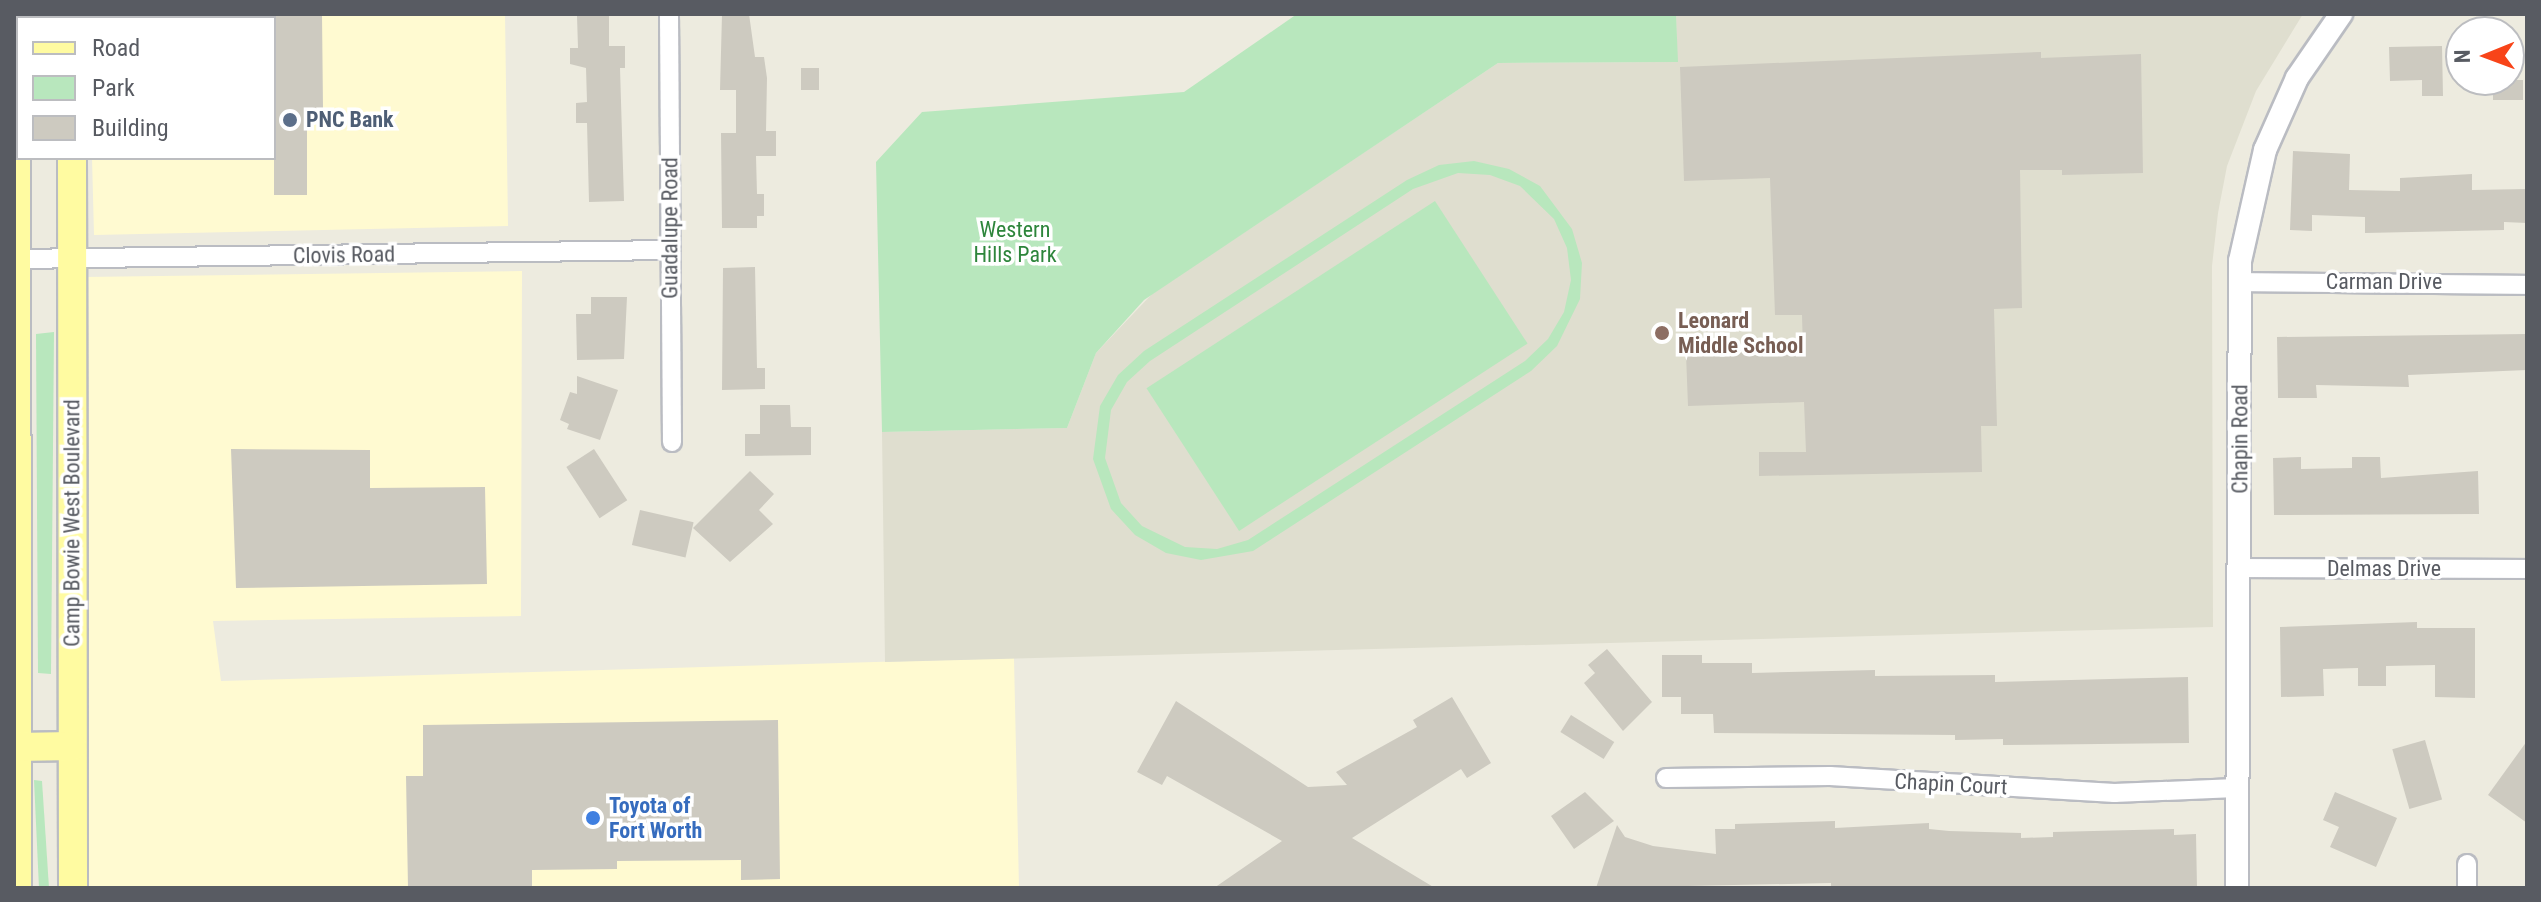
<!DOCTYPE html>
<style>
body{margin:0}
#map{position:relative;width:2541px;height:902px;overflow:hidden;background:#edebdf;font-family:"Roboto Condensed",sans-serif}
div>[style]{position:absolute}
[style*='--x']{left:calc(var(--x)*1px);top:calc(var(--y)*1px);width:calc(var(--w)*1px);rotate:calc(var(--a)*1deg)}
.commercial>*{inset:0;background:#fffad1}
.education>*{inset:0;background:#dfdecf}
.green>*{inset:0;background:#b8e7bd;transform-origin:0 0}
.building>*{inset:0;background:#cdcac0;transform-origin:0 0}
.roads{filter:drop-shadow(2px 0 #babcc2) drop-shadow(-2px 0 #babcc2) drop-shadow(0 2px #babcc2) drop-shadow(0 -2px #babcc2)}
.minor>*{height:18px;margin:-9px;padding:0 9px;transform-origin:9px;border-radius:9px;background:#fff}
.tertiary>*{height:22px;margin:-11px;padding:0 11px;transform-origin:11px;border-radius:11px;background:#fff}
.primary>*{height:28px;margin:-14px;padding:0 14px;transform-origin:14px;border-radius:14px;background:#fffba1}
.dots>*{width:22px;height:22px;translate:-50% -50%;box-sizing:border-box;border:4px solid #fff;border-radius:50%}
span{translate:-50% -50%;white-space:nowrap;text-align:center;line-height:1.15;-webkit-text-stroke:7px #fff;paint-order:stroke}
.service-label{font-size:22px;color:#4e5e75;font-weight:700}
.left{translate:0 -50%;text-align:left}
.street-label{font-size:22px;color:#585b62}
.park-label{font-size:22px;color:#2d853b}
.education-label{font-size:22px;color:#785e54;font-weight:700}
.shop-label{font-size:22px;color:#366cbe;font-weight:700}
.frame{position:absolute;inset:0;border:16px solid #585b62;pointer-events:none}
.legend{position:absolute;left:16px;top:16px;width:260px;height:144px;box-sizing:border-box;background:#fff;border:2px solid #bcbdc0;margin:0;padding:10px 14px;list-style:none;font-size:24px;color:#585b62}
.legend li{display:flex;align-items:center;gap:16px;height:40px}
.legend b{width:40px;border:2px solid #bcbdc0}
.north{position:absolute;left:2445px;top:16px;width:80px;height:80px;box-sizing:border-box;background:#fff;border:2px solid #bcbdc0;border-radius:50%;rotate:269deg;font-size:22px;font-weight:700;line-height:32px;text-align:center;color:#585b62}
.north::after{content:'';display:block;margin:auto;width:28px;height:36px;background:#f84419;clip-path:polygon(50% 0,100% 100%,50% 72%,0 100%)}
</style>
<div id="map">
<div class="commercial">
<i style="clip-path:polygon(89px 14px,505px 14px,508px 226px,94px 235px,92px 158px,274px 158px,274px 18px)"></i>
<i style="clip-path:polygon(522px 271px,521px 616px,213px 621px,221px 681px,1014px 658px,1019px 888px,89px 888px,84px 277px)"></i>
</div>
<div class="education">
<i style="clip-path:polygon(1676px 14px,2303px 14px,2256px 91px,2227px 166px,2218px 213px,2212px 266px,2213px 627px,885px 662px,882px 432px,1067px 428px,1096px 353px,1152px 294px,1498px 63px,1677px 62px)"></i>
</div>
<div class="green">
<i style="clip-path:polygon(1297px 14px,1676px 14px,1678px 62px,1498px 63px,1144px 300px,1096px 353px,1067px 428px,882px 432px,876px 162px,922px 112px,1184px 92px)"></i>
<i style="clip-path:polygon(evenodd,1474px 161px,1509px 169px,1540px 186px,1572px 229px,1582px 263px,1580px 299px,1557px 346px,1531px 371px,1253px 551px,1201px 560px,1166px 553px,1135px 535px,1111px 509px,1093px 459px,1100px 406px,1118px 375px,1144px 351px,1407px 180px,1439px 165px,1474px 161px,1458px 173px,1490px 175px,1520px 186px,1554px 219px,1567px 248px,1571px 280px,1564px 312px,1548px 339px,1525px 361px,1248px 540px,1217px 549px,1185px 547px,1142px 526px,1121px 503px,1105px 458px,1111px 410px,1127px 382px,1150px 361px,1413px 189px,1458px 173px)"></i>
<i style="left:1435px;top:201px;width:170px;height:344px;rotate:57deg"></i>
<i style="clip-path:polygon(54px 332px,51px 674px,38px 673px,36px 334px)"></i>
<i style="clip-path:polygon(34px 780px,42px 781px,49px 888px,39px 888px)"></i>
</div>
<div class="building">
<i style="clip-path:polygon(274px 14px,322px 14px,323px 109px,307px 109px,307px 195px,274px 195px)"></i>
<i style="clip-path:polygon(722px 14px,749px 14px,755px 57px,764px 57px,767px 78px,766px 131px,776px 131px,776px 156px,756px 156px,757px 194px,764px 194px,764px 216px,757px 216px,757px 228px,722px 228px,721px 133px,736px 133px,736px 90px,720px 90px)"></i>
<i style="clip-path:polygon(577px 16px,609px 16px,609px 46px,625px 46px,625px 68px,620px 68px,624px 201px,589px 202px,587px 123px,576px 123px,576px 103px,587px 102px,586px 68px,570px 64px,570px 48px,578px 48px)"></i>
<i style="clip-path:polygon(2442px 46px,2443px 96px,2422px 96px,2422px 80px,2390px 81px,2389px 47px)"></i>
<i style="clip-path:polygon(2041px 52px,2041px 58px,2141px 54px,2143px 173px,2062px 175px,2062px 170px,2020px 170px,2022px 308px,1994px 309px,1997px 426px,1981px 426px,1982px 472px,1759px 476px,1759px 452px,1806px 452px,1804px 402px,1688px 406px,1686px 354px,1803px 351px,1802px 315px,1775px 315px,1770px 178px,1684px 181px,1680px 67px)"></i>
<i style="left:801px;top:68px;width:18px;height:22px"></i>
<i style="left:2493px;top:80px;width:30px;height:20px"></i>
<i style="clip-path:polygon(2293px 151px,2350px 154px,2349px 190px,2400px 191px,2400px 178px,2472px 174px,2472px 190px,2527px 189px,2527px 223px,2504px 222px,2504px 230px,2365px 233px,2365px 217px,2312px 215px,2312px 231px,2290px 230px)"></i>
<i style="clip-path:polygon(755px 267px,757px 368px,765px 368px,765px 389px,722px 390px,723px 268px)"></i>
<i style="clip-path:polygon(591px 297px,627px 297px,624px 359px,577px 360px,576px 314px,591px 314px)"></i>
<i style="clip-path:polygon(2527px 334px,2527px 370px,2408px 375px,2409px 387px,2316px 385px,2317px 398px,2278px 398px,2277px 337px)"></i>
<i style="clip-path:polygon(577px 376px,618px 390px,600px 440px,567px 429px,569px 424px,560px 420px,570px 392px,577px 394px)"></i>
<i style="clip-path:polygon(760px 405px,790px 405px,791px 427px,811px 427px,811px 455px,745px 456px,745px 434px,760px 434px)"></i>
<i style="clip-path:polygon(231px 449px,370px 450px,370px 488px,485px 487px,487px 584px,236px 588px)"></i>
<i style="left:594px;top:449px;width:61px;height:33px;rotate:57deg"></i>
<i style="clip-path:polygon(2301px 457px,2301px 469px,2352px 468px,2352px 457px,2380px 457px,2381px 478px,2478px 471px,2479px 514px,2274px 515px,2273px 458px)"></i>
<i style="clip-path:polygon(750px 471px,774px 494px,759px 510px,773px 524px,730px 562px,693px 528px)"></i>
<i style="left:640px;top:510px;width:55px;height:36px;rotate:13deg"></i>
<i style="clip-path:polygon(2417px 622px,2417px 628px,2475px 628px,2475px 698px,2435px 697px,2435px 665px,2386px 666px,2386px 686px,2358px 686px,2358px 668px,2323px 669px,2324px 696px,2281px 697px,2280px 627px)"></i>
<i style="clip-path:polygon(1607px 649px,1652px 702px,1623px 731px,1584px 683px,1595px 673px,1588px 665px)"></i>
<i style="clip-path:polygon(1662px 655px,1702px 655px,1702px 663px,1752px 663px,1752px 673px,1875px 670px,1875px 676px,1995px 675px,1995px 682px,2188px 677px,2189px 743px,2003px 745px,2003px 739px,1955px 740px,1955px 735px,1714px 733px,1713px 714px,1681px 714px,1681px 697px,1662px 697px)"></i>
<i style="clip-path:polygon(1452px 697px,1491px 763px,1467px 778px,1461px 769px,1352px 838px,1435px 888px,1214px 888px,1282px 841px,1167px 776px,1162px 785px,1137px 772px,1176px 701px,1308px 787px,1347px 785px,1336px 772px,1417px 727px,1413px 720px)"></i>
<i style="left:1571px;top:715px;width:51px;height:20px;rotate:32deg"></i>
<i style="clip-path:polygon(778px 720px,780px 879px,741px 880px,741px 860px,617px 861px,617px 869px,532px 870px,532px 888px,408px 888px,406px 776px,423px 776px,423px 725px)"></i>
<i style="left:2425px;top:740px;width:62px;height:34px;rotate:74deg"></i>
<i style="clip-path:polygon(2527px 741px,2527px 823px,2488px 795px)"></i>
<i style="clip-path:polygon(1585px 792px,1614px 821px,1574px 849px,1551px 816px)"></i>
<i style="clip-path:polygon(2335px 792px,2397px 818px,2376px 867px,2330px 847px,2339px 827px,2323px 820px)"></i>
<i style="clip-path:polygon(1835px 821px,1835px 828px,1929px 823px,1929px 829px,1949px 831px,2021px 833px,2021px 838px,2053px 837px,2053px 832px,2174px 829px,2174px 835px,2196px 834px,2197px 888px,1831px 887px,1831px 883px,1596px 888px,1617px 825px,1625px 837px,1653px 846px,1716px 854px,1715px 829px,1735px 829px,1735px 824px)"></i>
</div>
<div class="roads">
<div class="minor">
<i style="--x:669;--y:14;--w:428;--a:89.6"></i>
<i style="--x:17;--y:259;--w:654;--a:-0.79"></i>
<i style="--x:2240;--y:282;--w:287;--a:0.6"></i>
<i style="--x:2240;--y:568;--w:287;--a:0.2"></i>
<i style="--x:1666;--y:778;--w:164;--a:-0.7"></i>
<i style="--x:1830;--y:776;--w:285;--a:3.4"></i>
<i style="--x:2114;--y:793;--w:122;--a:-2.3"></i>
<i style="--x:2467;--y:864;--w:24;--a:90"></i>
</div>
<div class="tertiary">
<i style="--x:2237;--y:888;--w:627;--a:-89.73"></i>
<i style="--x:2240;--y:261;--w:114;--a:-77.3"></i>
<i style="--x:2265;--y:150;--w:79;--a:-66"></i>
<i style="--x:2297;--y:78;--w:78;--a:-55.5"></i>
</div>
<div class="primary">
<i style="--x:16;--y:14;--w:874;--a:89.93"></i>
<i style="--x:71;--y:14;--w:4;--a:90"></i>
<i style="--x:72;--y:158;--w:730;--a:89.92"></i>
<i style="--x:17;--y:747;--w:55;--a:-1"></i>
</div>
</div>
<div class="dots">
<i style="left:290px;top:120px;background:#5c6f8a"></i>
<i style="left:1662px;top:333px;background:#8d6e63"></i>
<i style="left:593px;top:818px;background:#3f7fe0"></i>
</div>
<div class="service-label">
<span class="left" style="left:306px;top:120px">PNC Bank</span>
</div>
<div class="street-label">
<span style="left:670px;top:228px;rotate:-90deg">Guadalupe Road</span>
<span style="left:344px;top:255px;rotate:-1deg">Clovis Road</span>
<span style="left:2384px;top:282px">Carman Drive</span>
<span style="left:2240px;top:439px;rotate:-90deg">Chapin Road</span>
<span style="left:72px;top:523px;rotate:-90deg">Camp Bowie West Boulevard</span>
<span style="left:2384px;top:569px">Delmas Drive</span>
<span style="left:1951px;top:784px;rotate:3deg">Chapin Court</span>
</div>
<div class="park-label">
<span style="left:1015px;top:242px">Western<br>Hills Park</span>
</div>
<div class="education-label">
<span class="left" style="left:1678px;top:333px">Leonard<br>Middle School</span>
</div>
<div class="shop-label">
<span class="left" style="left:609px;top:818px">Toyota of<br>Fort Worth</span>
</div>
<div class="frame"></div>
<ul class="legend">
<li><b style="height:10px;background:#fffba1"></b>Road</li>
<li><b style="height:22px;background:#b8e7bd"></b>Park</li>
<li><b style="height:22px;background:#cdcac0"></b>Building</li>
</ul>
<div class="north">N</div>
</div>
